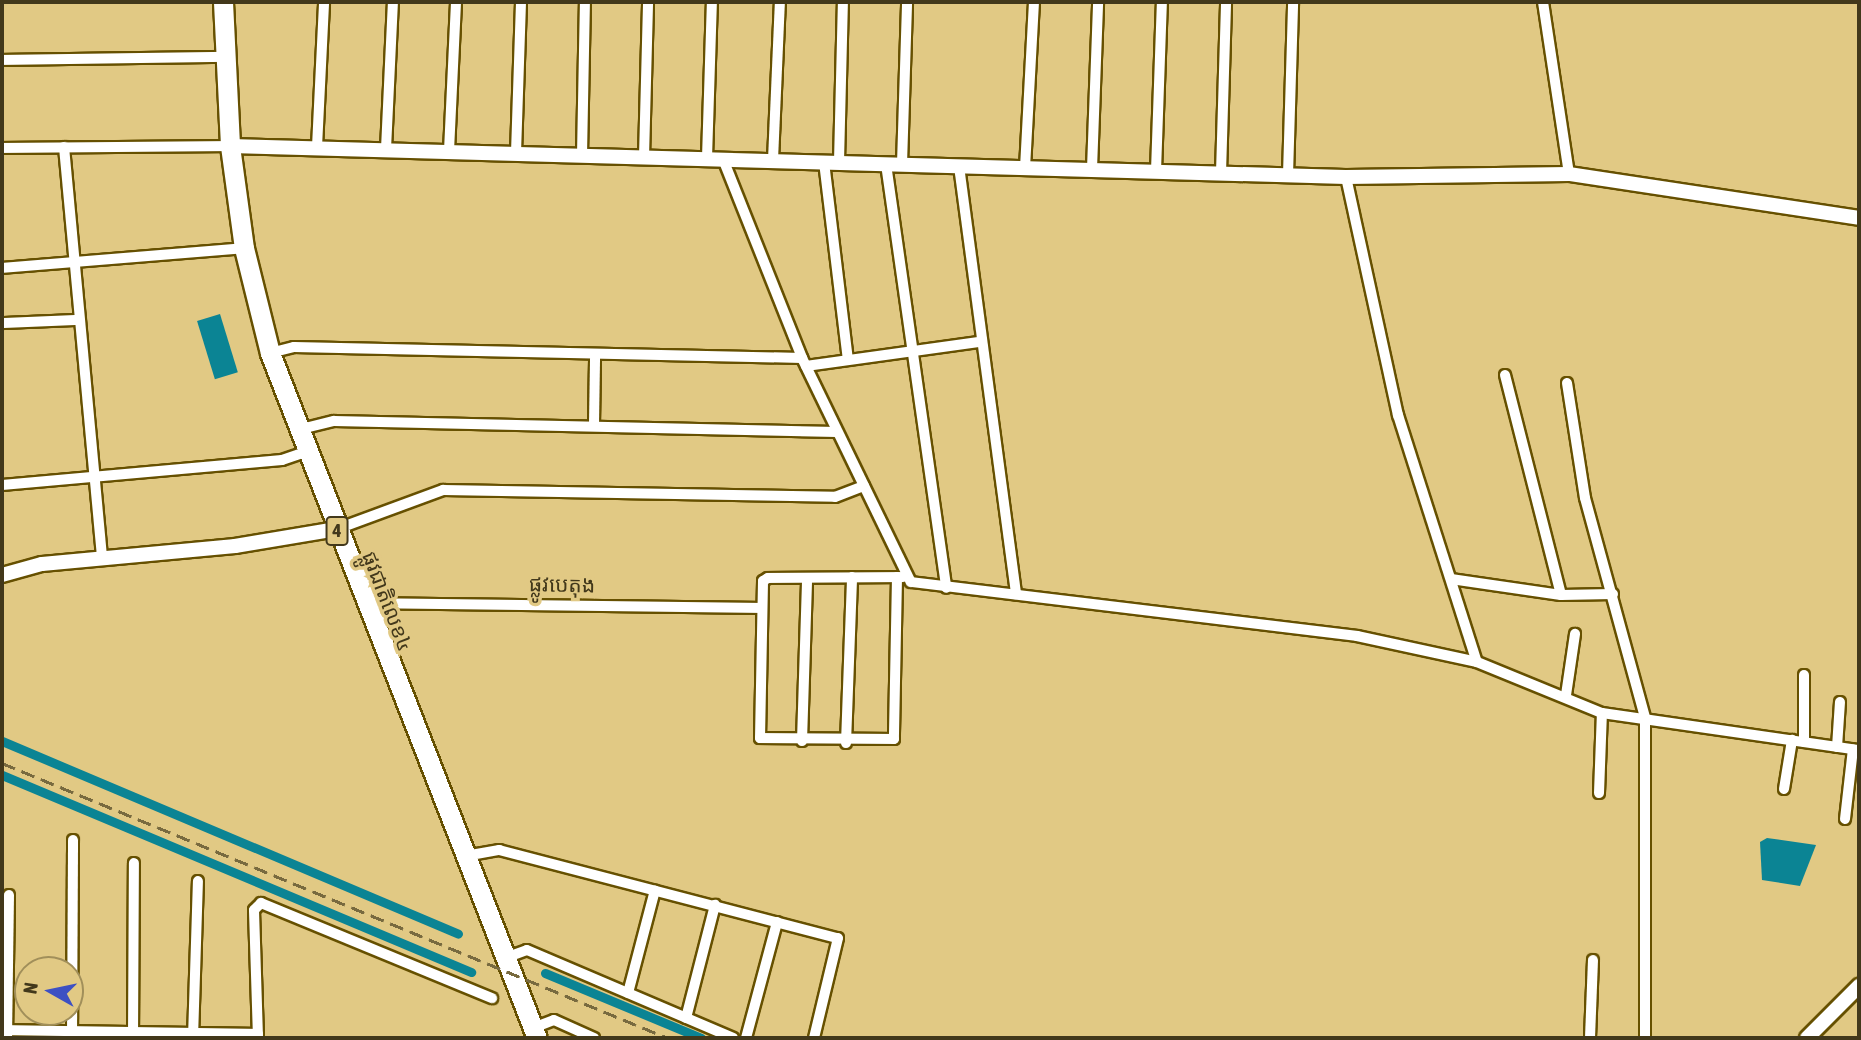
<!DOCTYPE html>
<meta charset="utf-8">
<style>
body{margin:0}
#map{position:relative;width:1861px;height:1040px;overflow:hidden;background:#e1c984;font-family:"Asap Condensed","Noto Sans Khmer",sans-serif}
div>[style]{position:absolute}
[style*='--x']{left:calc(var(--x)*1px);top:calc(var(--y)*1px);width:calc(var(--w)*1px);rotate:calc(var(--a)*1deg)}
.water>*{inset:0;background:#0b8494;transform-origin:0 0}
.canal>*{height:9px;margin:-4.5px;padding:0 4.5px;transform-origin:4.5px;border-radius:4.5px;background:#0b8494}
.roads{filter:drop-shadow(2px 0 #665000) drop-shadow(-2px 0 #665000) drop-shadow(0 2px #665000) drop-shadow(0 -2px #665000)}
.street>*{height:10px;margin:-5px;padding:0 5px;transform-origin:5px;border-radius:5px;background:#fff}
.secondary>*{height:14px;margin:-7px;padding:0 7px;transform-origin:7px;border-radius:7px;background:#fff}
.highway>*{height:19px;margin:-9.5px;padding:0 9.5px;transform-origin:9.5px;border-radius:9.5px;background:#fff}
.rail>*{height:2.5px;margin-top:-1.25px;transform-origin:0;background:repeating-linear-gradient(90deg,#786a3f 0 14px,transparent 0 21px)}
span{translate:-50% -50%;white-space:nowrap;text-align:center;line-height:1.15;-webkit-text-stroke:7px #e1c984;paint-order:stroke}
.shield-label span{padding:2px 5px;background:#e1c984;border:2px solid;border-radius:5px;-webkit-text-stroke-width:0}
.shield-label{font-size:19px;color:#42381b;font-weight:700}
.street-label{font-size:21px;color:#42381b}
.frame{position:absolute;inset:0;border:4px solid #42381b;pointer-events:none}
.north{position:absolute;left:14px;top:956px;width:70px;height:70px;box-sizing:border-box;background:#e1c984;border:2px solid #a18f5a;border-radius:50%;rotate:279deg;font-size:19px;font-weight:700;line-height:28px;text-align:center;color:#42381b}
.north::after{content:'';display:block;margin:auto;width:24px;height:32px;background:#3d50c3;clip-path:polygon(50% 0,100% 100%,50% 72%,0 100%)}
</style>
<div id="map">
<div class="water">
<i style="left:220px;top:314px;width:61px;height:24px;rotate:73deg"></i>
<i style="clip-path:polygon(1767px 838px,1816px 845px,1800px 886px,1762px 880px,1760px 842px)"></i>
</div>
<div class="canal">
<i style="--x:2;--y:741;--w:495;--a:22.9"></i>
<i style="--x:2;--y:775;--w:509;--a:22.78"></i>
<i style="--x:545;--y:973;--w:169;--a:22.6"></i>
</div>
<div class="roads">
<div class="street">
<i style="--x:1543;--y:2;--w:174;--a:81.4"></i>
<i style="--x:2;--y:60;--w:223;--a:-0.8"></i>
<i style="--x:64;--y:147;--w:414;--a:84.7"></i>
<i style="--x:317;--y:147;--w:145;--a:-87.2"></i>
<i style="--x:2;--y:148;--w:228;--a:-0.5"></i>
<i style="--x:386;--y:149;--w:147;--a:-87.3"></i>
<i style="--x:449;--y:151;--w:149;--a:-87.3"></i>
<i style="--x:516;--y:153;--w:151;--a:-88.1"></i>
<i style="--x:582;--y:155;--w:153;--a:-88.9"></i>
<i style="--x:644;--y:157;--w:155;--a:-88.5"></i>
<i style="--x:707;--y:158;--w:156;--a:-88.2"></i>
<i style="--x:723;--y:159;--w:214;--a:68.3"></i>
<i style="--x:802;--y:358;--w:249;--a:64.1"></i>
<i style="--x:911;--y:582;--w:449;--a:6.9"></i>
<i style="--x:1357;--y:636;--w:123;--a:12.2"></i>
<i style="--x:1477;--y:662;--w:135;--a:22.2"></i>
<i style="--x:1602;--y:713;--w:260;--a:8.2"></i>
<i style="--x:773;--y:160;--w:158;--a:-87.5"></i>
<i style="--x:824;--y:162;--w:199;--a:83.1"></i>
<i style="--x:839;--y:162;--w:160;--a:-88.6"></i>
<i style="--x:886;--y:164;--w:428;--a:81.9"></i>
<i style="--x:902;--y:164;--w:162;--a:-88.2"></i>
<i style="--x:959;--y:166;--w:432;--a:82.4"></i>
<i style="--x:1025;--y:168;--w:166;--a:-86.9"></i>
<i style="--x:1092;--y:169;--w:167;--a:-87.9"></i>
<i style="--x:1156;--y:171;--w:169;--a:-88"></i>
<i style="--x:1221;--y:173;--w:171;--a:-88.3"></i>
<i style="--x:1288;--y:175;--w:173;--a:-88.3"></i>
<i style="--x:1346;--y:177;--w:244;--a:77.7"></i>
<i style="--x:1398;--y:415;--w:259;--a:72.3"></i>
<i style="--x:2;--y:268;--w:243;--a:-4.7"></i>
<i style="--x:2;--y:323;--w:74;--a:-2.3"></i>
<i style="--x:270;--y:353;--w:25;--a:-14"></i>
<i style="--x:294;--y:347;--w:508;--a:1.24"></i>
<i style="--x:806;--y:366;--w:176;--a:-7.9"></i>
<i style="--x:1505;--y:375;--w:227;--a:75.7"></i>
<i style="--x:1567;--y:383;--w:116;--a:81.1"></i>
<i style="--x:1585;--y:498;--w:228;--a:74.7"></i>
<i style="--x:1645;--y:718;--w:320;--a:90"></i>
<i style="--x:594;--y:424;--w:67;--a:-89.1"></i>
<i style="--x:297;--y:430;--w:38;--a:-14"></i>
<i style="--x:334;--y:421;--w:503;--a:1.25"></i>
<i style="--x:2;--y:485;--w:281;--a:-5.1"></i>
<i style="--x:282;--y:460;--w:24;--a:-19"></i>
<i style="--x:337;--y:529;--w:113;--a:-20.2"></i>
<i style="--x:443;--y:490;--w:392;--a:1"></i>
<i style="--x:835;--y:497;--w:31;--a:-21"></i>
<i style="--x:897;--y:577;--w:162;--a:91.1"></i>
<i style="--x:894;--y:739;--w:134;--a:-179.6"></i>
<i style="--x:760;--y:738;--w:157;--a:-88.9"></i>
<i style="--x:763;--y:581;--w:6;--a:-31"></i>
<i style="--x:768;--y:578;--w:135;--a:-0.4"></i>
<i style="--x:1451;--y:579;--w:111;--a:8.3"></i>
<i style="--x:1561;--y:595;--w:52;--a:-1.1"></i>
<i style="--x:364;--y:603;--w:396;--a:0.7"></i>
<i style="--x:1804;--y:675;--w:67;--a:90"></i>
<i style="--x:1566;--y:695;--w:62;--a:-81.6"></i>
<i style="--x:802;--y:741;--w:163;--a:-88.2"></i>
<i style="--x:846;--y:743;--w:166;--a:-87.9"></i>
<i style="--x:1837;--y:747;--w:45;--a:-86.2"></i>
<i style="--x:1784;--y:789;--w:50;--a:-80.7"></i>
<i style="--x:1599;--y:793;--w:80;--a:-87.9"></i>
<i style="--x:1845;--y:819;--w:70;--a:-83.5"></i>
<i style="--x:465;--y:856;--w:35;--a:-10"></i>
<i style="--x:499;--y:850;--w:350;--a:14.6"></i>
<i style="--x:838;--y:938;--w:103;--a:103.5"></i>
<i style="--x:505;--y:958;--w:23;--a:-20"></i>
<i style="--x:527;--y:950;--w:224;--a:23.1"></i>
<i style="--x:628;--y:993;--w:106;--a:-75.3"></i>
<i style="--x:686;--y:1018;--w:117;--a:-75.6"></i>
<i style="--x:533;--y:1028;--w:22;--a:-21"></i>
<i style="--x:554;--y:1020;--w:44;--a:24.2"></i>
<i style="--x:2;--y:1030;--w:256;--a:0.9"></i>
<i style="--x:7;--y:1038;--w:143;--a:-89.2"></i>
<i style="--x:72;--y:1038;--w:198;--a:-89.7"></i>
<i style="--x:133;--y:1038;--w:175;--a:-89.7"></i>
<i style="--x:193;--y:1038;--w:157;--a:-88.2"></i>
<i style="--x:258;--y:1038;--w:128;--a:-91.8"></i>
<i style="--x:254;--y:910;--w:10;--a:-45"></i>
<i style="--x:261;--y:903;--w:250;--a:22.4"></i>
<i style="--x:746;--y:1038;--w:120;--a:-75"></i>
<i style="--x:1590;--y:1038;--w:78;--a:-87.8"></i>
</div>
<div class="secondary">
<i style="--x:230;--y:146;--w:1116;--a:1.59"></i>
<i style="--x:1346;--y:177;--w:223;--a:-0.8"></i>
<i style="--x:1569;--y:174;--w:293;--a:8.6"></i>
<i style="--x:2;--y:575;--w:41;--a:-15.4"></i>
<i style="--x:42;--y:564;--w:194;--a:-5.3"></i>
<i style="--x:235;--y:546;--w:103;--a:-9.5"></i>
<i style="--x:1807;--y:1038;--w:74;--a:-45"></i>
</div>
<div class="highway">
<i style="--x:223;--y:2;--w:144;--a:87.2"></i>
<i style="--x:230;--y:146;--w:103;--a:82.2"></i>
<i style="--x:244;--y:248;--w:108;--a:76.1"></i>
<i style="--x:270;--y:353;--w:735;--a:68.71"></i>
</div>
</div>
<div class="rail">
<i style="--x:2;--y:763;--w:721;--a:22.44"></i>
</div>
<div class="shield-label">
<span style="left:337px;top:531px">4</span>
</div>
<div class="street-label">
<span style="left:562px;top:584px;rotate:1deg">ផ្លូវបេតុង</span>
<span style="left:388px;top:601px;rotate:69deg">ផ្លូវជាតិលេខ៤</span>
</div>
<div class="frame"></div>
<div class="north">N</div>
</div>
